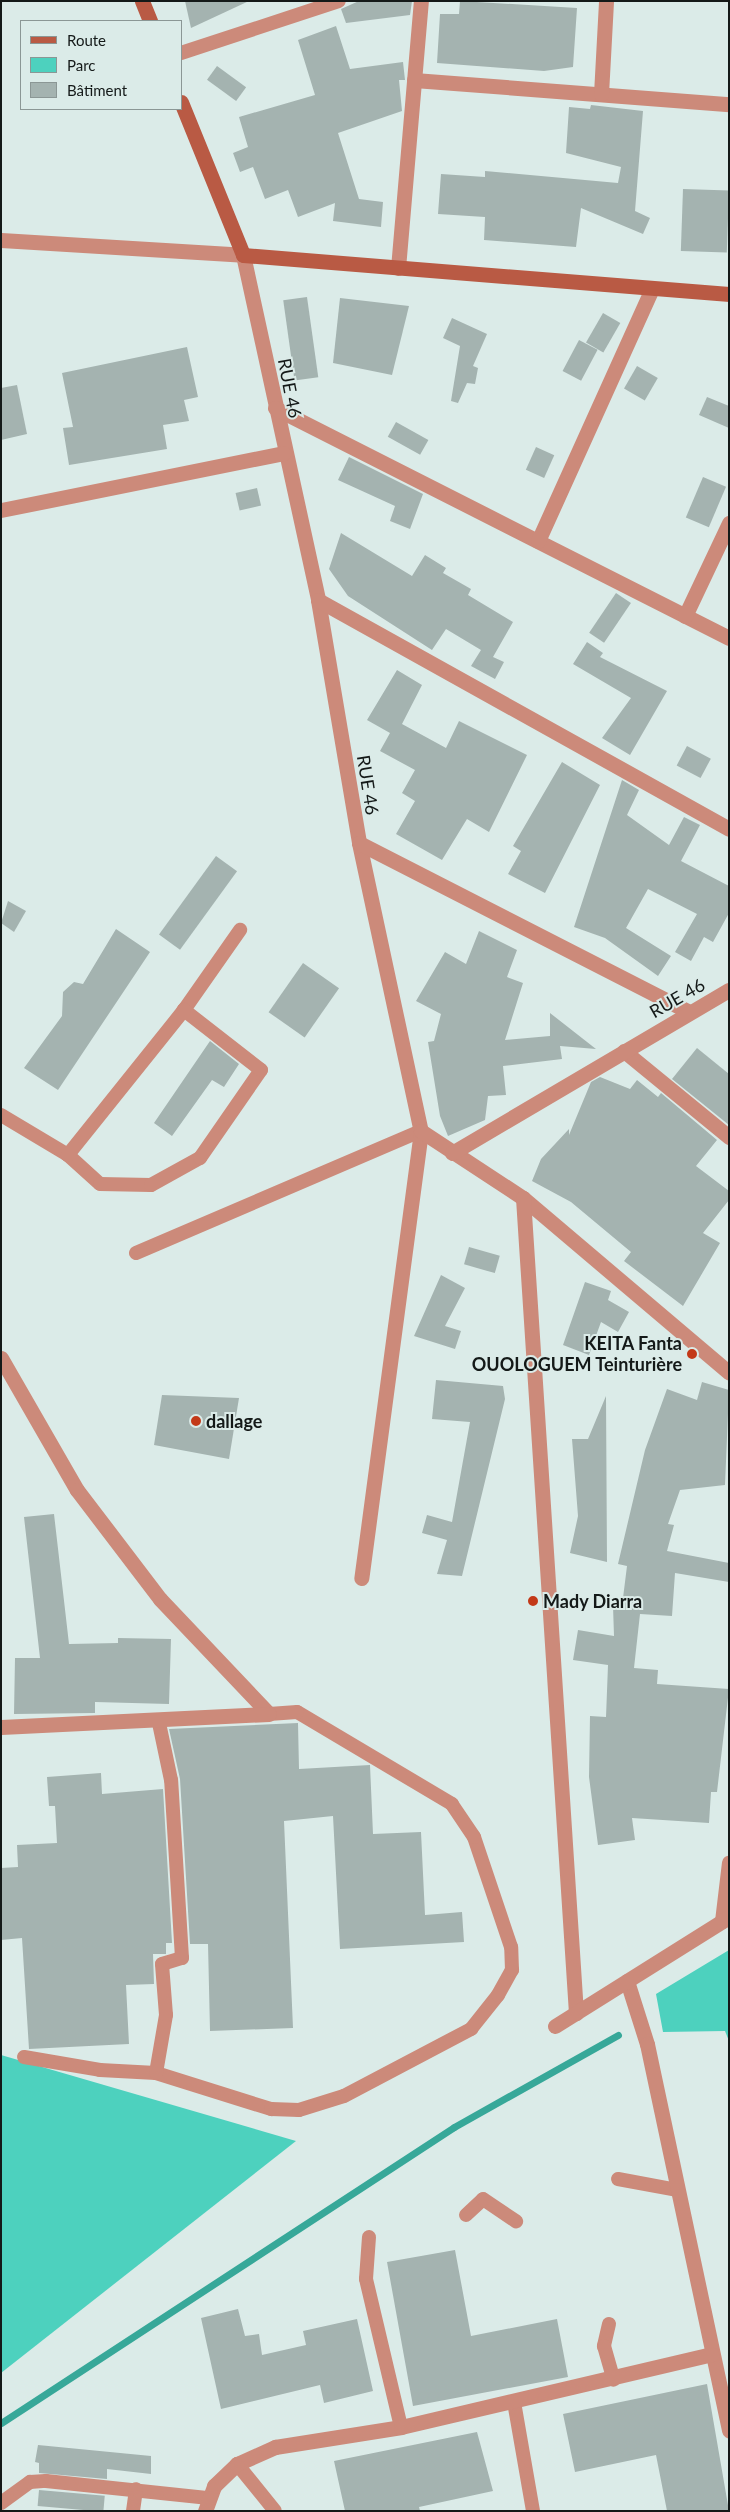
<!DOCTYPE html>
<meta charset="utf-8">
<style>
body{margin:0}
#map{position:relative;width:730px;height:2512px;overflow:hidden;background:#dbebe8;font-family:Lato,sans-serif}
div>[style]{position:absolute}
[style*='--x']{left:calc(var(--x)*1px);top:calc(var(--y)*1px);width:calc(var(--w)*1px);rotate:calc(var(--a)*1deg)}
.green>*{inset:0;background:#4dd1be}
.stream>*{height:7px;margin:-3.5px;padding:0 3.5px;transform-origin:3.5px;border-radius:3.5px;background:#37a899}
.building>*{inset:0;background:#a4b3b0;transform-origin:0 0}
.lane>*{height:14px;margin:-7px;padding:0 7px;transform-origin:7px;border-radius:7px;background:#cc8a7a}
.street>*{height:15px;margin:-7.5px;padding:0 7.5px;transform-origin:7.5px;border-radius:7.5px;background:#cc8a7a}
.secondary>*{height:15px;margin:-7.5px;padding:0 7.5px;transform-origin:7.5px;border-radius:7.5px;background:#b95a44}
.dots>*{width:14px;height:14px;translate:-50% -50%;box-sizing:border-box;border:2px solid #dbebe8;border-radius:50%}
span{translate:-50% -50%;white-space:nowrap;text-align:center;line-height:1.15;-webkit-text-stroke:4px #dbebe8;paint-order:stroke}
.street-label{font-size:18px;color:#141918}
.poi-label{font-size:18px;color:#141918;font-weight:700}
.right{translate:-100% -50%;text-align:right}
.left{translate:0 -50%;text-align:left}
.frame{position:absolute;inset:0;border:2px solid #141918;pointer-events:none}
.legend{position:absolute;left:20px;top:20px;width:162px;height:90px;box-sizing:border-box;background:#dbebe8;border:1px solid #8b9795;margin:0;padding:6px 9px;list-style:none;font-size:15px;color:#141918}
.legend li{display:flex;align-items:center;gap:10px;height:25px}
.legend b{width:25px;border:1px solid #8b9795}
</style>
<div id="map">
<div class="green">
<i style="clip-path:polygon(729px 1950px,729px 2041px,725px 2031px,663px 2032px,656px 1994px)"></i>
<i style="clip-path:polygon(1px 2055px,296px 2141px,1px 2373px)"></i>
</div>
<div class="stream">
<i style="--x:1;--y:2423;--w:541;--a:-33.16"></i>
<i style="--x:454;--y:2127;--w:188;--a:-29.3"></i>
</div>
<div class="building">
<i style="clip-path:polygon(185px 1px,249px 1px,191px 28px)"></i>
<i style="clip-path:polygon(359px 1px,412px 1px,410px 15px,346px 23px,341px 9px)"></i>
<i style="clip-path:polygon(460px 1px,577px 8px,573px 67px,544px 71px,437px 63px,440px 14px,459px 14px)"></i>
<i style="clip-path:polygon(336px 26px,350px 69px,403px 62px,405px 80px,399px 80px,402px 111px,338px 133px,359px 199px,383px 202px,381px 227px,333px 221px,335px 203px,298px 217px,288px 190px,265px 199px,253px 167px,240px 172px,233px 153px,248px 147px,239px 117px,315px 95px,298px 40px)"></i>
<i style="left:217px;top:66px;width:36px;height:17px;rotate:36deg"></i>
<i style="clip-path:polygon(591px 105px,643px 111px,635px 211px,650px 218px,643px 234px,581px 208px,576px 247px,484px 240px,485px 217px,438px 214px,441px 174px,485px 177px,485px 171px,618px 183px,621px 167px,566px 153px,569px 107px,590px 109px)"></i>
<i style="left:683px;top:189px;width:46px;height:62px;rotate:2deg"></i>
<i style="left:307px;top:297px;width:81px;height:24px;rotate:82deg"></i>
<i style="clip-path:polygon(340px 298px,409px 306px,392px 375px,333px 363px)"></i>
<i style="left:603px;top:313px;width:20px;height:34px;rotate:30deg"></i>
<i style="clip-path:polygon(452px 318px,487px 334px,473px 366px,478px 368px,475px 384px,467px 383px,458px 403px,451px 401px,460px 346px,443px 338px)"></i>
<i style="left:579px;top:340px;width:21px;height:35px;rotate:28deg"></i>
<i style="clip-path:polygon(187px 347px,198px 397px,184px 400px,189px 421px,163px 425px,167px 449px,69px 465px,63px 428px,73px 427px,62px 373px)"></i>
<i style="left:637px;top:366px;width:24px;height:26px;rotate:30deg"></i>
<i style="clip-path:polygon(17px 385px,27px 434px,1px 440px,1px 388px)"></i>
<i style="clip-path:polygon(707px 397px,729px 406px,729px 428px,699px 415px)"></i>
<i style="left:396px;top:422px;width:37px;height:17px;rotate:29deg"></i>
<i style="left:536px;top:447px;width:20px;height:25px;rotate:24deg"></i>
<i style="clip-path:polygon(349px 457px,423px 494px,410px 529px,390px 521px,395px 506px,338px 480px)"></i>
<i style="left:703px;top:477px;width:25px;height:44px;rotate:23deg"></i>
<i style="left:257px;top:488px;width:18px;height:22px;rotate:77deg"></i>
<i style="clip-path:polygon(341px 533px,412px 576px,425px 555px,446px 568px,443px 573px,471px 589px,468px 595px,513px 622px,493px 657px,504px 662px,495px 679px,471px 666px,481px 650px,446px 629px,432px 650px,348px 596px,329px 569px)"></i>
<i style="left:616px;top:593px;width:18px;height:48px;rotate:34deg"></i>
<i style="clip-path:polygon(587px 642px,603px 653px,600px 657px,667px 691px,630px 755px,602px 738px,631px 698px,573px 664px)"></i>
<i style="clip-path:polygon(397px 670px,422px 685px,402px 724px,446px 748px,459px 721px,527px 755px,489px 832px,467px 819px,442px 860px,396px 834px,415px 801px,402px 793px,415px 770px,380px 751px,390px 733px,367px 720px)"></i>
<i style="left:687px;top:746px;width:27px;height:22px;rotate:28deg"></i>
<i style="clip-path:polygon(562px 762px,600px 785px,545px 893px,508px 874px,521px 851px,513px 846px)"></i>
<i style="clip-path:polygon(622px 780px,639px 790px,627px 815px,669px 845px,684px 817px,700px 825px,681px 861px,729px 886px,729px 913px,713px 942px,704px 937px,691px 961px,675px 952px,697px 914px,648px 889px,626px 928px,671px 956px,658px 976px,605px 938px,574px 927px)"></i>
<i style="left:216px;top:856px;width:26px;height:97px;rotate:36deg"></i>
<i style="clip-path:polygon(8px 901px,26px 911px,14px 932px,1px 923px)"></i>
<i style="clip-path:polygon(116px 929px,150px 952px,58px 1090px,24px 1068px,62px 1016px,63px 992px,74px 982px,83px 984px)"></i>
<i style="clip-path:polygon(479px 931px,517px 950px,507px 977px,523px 983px,505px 1040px,550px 1036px,550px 1013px,596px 1049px,560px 1046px,562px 1059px,503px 1066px,506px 1095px,488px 1096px,485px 1120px,448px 1136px,440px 1116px,428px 1042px,434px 1041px,441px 1014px,416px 1001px,445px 952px,466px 964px)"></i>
<i style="left:303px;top:963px;width:44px;height:60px;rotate:35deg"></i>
<i style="clip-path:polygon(210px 1041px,239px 1064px,224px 1087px,212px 1080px,172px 1136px,154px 1123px)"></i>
<i style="clip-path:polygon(697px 1048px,729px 1074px,729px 1125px,672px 1079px)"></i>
<i style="clip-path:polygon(600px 1077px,630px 1089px,637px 1080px,658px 1097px,661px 1093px,717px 1140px,696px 1166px,729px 1191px,729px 1200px,703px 1233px,720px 1243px,683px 1306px,624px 1261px,631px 1252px,571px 1202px,532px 1181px,541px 1159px,569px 1129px,569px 1135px,591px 1082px)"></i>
<i style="left:469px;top:1247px;width:32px;height:18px;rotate:16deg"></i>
<i style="clip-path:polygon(441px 1275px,465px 1288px,445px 1326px,461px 1331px,455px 1349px,414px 1336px)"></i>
<i style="clip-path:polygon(585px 1282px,611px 1291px,608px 1300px,629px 1312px,618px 1332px,601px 1322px,589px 1355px,563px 1345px)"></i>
<i style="clip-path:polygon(436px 1380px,503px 1386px,505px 1399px,462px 1576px,437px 1574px,447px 1540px,422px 1533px,427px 1515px,452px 1522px,470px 1422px,432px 1419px)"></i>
<i style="clip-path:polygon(702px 1382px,729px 1390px,725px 1485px,680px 1490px,668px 1524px,674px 1525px,667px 1551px,729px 1563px,729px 1582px,675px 1573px,672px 1616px,640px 1614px,634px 1668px,658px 1670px,657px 1684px,729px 1689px,717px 1792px,711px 1792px,709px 1823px,632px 1818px,635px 1840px,598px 1845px,589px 1777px,590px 1716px,606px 1717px,608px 1665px,573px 1660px,578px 1630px,614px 1636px,613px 1606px,622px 1606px,627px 1566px,618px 1564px,645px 1450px,667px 1389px,697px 1400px)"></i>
<i style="clip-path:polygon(162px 1395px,239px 1398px,229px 1459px,154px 1445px)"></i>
<i style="clip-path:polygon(606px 1396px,607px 1562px,570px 1553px,578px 1516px,572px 1439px,588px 1439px)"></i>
<i style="clip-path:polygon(54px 1514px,69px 1644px,118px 1643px,118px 1638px,171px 1639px,169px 1704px,95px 1702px,95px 1713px,14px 1714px,15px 1658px,40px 1658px,24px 1517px)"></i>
<i style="clip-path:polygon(298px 1723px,299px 1769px,370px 1765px,373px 1834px,421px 1832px,425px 1915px,462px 1912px,464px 1942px,340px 1949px,333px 1816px,284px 1821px,293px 2028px,210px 2031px,208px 1944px,190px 1944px,180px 1779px,169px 1729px)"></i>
<i style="clip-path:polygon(101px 1773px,102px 1794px,163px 1789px,172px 1943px,166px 1943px,166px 1954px,153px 1954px,154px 1984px,126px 1985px,129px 2044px,29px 2049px,22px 1938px,1px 1940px,1px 1868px,18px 1867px,17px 1845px,57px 1843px,55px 1806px,49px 1806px,47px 1777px)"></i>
<i style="clip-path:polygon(455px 2250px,471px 2336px,557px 2319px,568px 2377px,413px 2406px,387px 2262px)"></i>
<i style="clip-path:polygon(238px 2309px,245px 2336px,259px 2334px,262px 2355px,306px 2345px,303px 2331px,357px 2319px,373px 2391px,324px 2403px,320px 2385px,221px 2409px,201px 2318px)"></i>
<i style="clip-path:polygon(707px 2384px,729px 2511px,667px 2511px,656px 2455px,575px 2472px,563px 2414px)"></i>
<i style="clip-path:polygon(477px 2432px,493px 2491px,419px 2507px,420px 2511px,345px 2511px,334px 2461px)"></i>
<i style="clip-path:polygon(38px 2445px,151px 2456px,151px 2474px,107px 2469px,107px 2479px,39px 2473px,39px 2463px,35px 2462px)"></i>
<i style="left:39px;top:2490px;width:66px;height:16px;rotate:5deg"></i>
</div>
<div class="lane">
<i style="--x:181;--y:53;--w:166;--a:-18.2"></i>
<i style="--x:184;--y:1010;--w:98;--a:-55"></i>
<i style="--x:1;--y:1115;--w:78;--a:30.8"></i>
<i style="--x:68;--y:1155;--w:43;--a:42.2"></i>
<i style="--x:100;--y:1184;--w:51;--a:1.1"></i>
<i style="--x:151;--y:1185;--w:56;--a:-28.9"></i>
<i style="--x:200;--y:1158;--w:107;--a:-55.3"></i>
<i style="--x:261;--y:1070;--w:98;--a:-142.1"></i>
<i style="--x:184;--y:1010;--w:186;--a:128.7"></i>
<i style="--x:136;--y:1253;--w:310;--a:-23.2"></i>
<i style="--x:24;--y:2057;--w:77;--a:9.7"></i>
<i style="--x:100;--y:2070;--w:56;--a:3.1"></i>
<i style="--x:156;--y:2073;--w:121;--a:17.4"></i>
<i style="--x:271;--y:2109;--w:28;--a:2"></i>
<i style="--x:299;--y:2110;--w:47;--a:-17.3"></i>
<i style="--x:344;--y:2096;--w:144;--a:-27.8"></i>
<i style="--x:471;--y:2029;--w:43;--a:-51.5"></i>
<i style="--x:498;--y:1995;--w:29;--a:-61"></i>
<i style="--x:512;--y:1970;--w:23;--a:-92"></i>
<i style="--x:511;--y:1947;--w:116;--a:-108.6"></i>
<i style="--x:474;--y:1837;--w:40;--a:-124"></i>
<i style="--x:452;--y:1804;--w:180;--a:-149.3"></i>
<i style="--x:297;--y:1712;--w:28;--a:176"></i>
<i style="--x:156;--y:2073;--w:59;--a:-80.2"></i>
<i style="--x:166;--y:2015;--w:51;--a:-94.5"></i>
<i style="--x:162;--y:1964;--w:21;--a:-17"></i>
<i style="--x:182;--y:1958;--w:178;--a:-93.5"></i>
<i style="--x:171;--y:1780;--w:58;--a:-101.9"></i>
<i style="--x:618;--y:2179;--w:61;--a:10.4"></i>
<i style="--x:466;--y:2215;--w:23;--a:-43"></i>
<i style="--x:483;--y:2199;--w:40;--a:34"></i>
<i style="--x:369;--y:2237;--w:42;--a:94.1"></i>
<i style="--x:366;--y:2279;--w:152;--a:76.7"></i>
<i style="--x:609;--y:2324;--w:23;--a:103"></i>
<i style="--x:604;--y:2346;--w:35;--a:74"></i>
<i style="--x:514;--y:2402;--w:111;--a:80.1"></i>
<i style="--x:237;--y:2464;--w:60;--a:51"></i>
<i style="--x:1;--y:2503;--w:36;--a:-36"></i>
<i style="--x:30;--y:2482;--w:16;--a:-4"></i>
<i style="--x:46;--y:2481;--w:164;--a:6"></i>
<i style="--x:133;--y:2511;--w:22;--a:-82"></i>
</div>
<div class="street">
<i style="--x:414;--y:80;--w:316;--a:4.4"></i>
<i style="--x:601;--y:94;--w:93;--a:-86.9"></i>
<i style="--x:1;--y:240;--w:242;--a:3.5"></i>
<i style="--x:243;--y:255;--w:353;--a:77.7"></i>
<i style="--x:318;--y:600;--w:246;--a:80.4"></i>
<i style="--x:359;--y:843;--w:295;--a:77.9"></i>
<i style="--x:421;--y:1131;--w:451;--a:97.6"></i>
<i style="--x:398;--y:268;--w:268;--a:-85.1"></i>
<i style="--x:275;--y:408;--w:509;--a:26.87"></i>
<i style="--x:1;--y:510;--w:288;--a:-11.4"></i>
<i style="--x:538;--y:541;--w:277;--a:-65.7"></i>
<i style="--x:318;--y:600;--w:470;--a:29.1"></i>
<i style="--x:685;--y:616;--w:103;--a:-64.7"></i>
<i style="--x:359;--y:843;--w:371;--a:27.1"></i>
<i style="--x:624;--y:1051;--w:136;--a:39.3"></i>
<i style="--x:421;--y:1131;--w:122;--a:33.3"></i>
<i style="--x:523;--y:1198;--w:270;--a:40.3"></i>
<i style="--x:452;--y:1153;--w:321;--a:-30.5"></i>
<i style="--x:523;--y:1198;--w:817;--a:86.28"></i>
<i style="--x:1;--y:1358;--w:152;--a:60.1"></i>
<i style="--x:77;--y:1490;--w:137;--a:52.7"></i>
<i style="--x:160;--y:1599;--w:158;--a:46.5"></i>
<i style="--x:1;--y:1727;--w:268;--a:-2.8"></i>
<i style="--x:722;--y:1921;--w:59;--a:-83.2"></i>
<i style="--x:627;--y:1981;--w:66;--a:72.4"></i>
<i style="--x:647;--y:2044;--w:395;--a:78"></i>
<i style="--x:555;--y:2026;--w:205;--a:-32.1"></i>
<i style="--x:205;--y:2511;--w:27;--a:-70"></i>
<i style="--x:214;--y:2486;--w:32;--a:-44"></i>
<i style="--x:237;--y:2464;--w:42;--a:-24.1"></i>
<i style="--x:275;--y:2447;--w:128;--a:-9"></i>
<i style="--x:401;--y:2427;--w:319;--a:-13.2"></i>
</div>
<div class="secondary">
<i style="--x:142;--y:1;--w:22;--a:68"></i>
<i style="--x:181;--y:102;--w:165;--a:67.9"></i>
<i style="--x:243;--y:255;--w:488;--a:4.6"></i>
</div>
<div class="dots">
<i style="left:692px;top:1354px;background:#c33918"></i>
<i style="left:196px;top:1421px;background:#c33918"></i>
<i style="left:533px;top:1601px;background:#c33918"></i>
</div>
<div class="street-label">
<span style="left:290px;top:388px;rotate:79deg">RUE 46</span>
<span style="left:368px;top:785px;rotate:81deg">RUE 46</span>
<span style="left:677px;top:998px;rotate:-30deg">RUE 46</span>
</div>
<div class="poi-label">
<span class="right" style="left:682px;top:1354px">KEITA Fanta<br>OUOLOGUEM Teinturière</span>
<span class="left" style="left:206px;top:1421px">dallage</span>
<span class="left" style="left:543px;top:1601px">Mady Diarra</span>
</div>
<div class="frame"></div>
<ul class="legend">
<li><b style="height:6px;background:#b95a44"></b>Route</li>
<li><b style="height:14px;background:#4dd1be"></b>Parc</li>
<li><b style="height:14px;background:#a4b3b0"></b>Bâtiment</li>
</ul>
</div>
